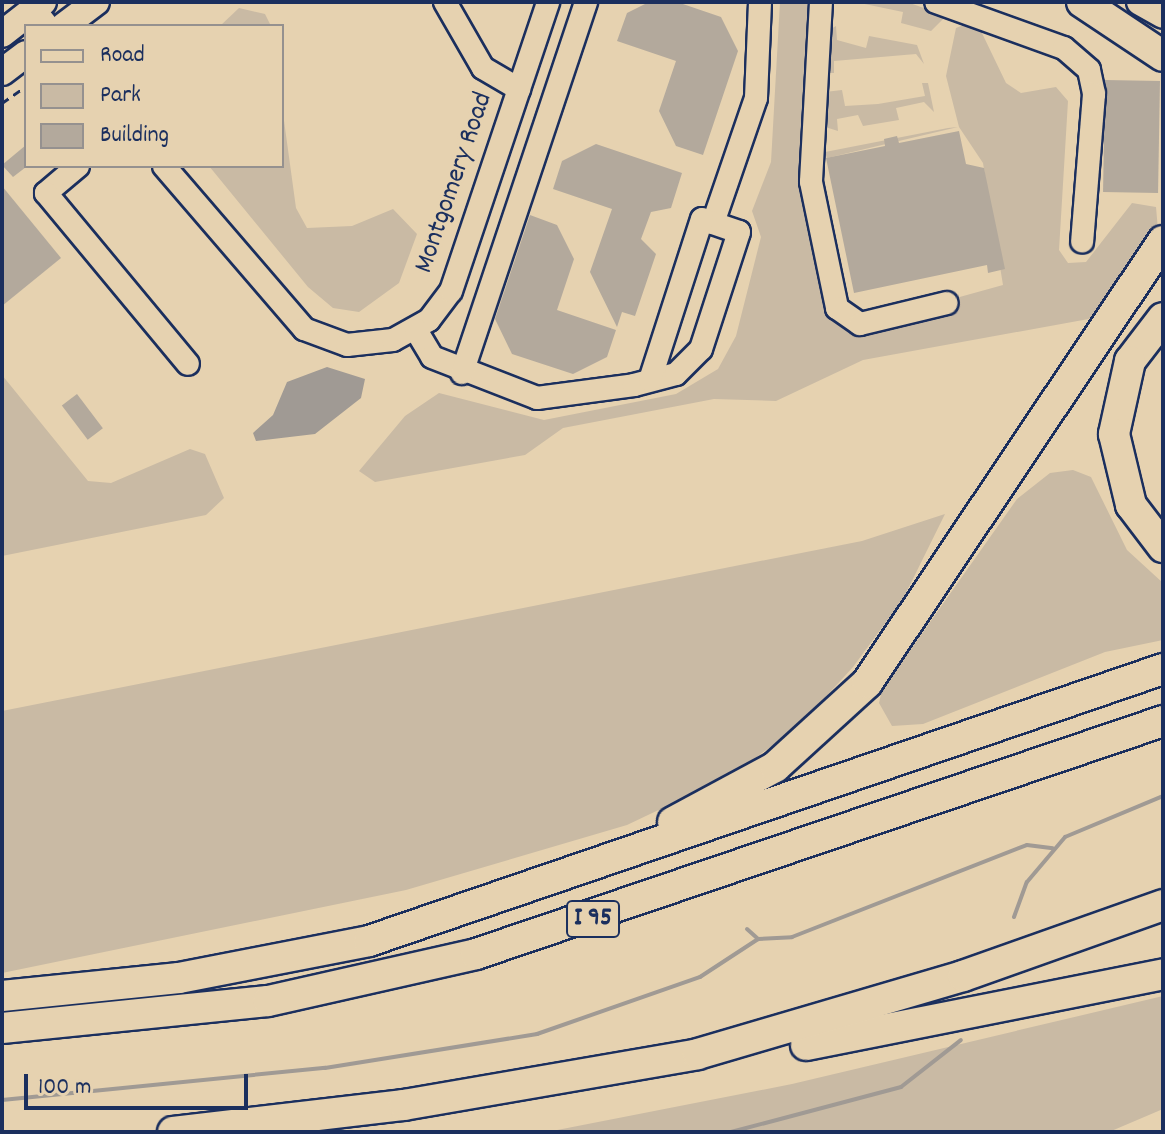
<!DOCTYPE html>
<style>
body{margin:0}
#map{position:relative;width:1165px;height:1134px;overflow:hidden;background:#e6d2b0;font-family:Dekko,sans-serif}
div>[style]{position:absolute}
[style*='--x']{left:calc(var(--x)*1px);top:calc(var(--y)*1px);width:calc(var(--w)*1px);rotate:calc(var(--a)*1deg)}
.green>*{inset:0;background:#c9baa4}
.water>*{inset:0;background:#a09a94}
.stream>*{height:4px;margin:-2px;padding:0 2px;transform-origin:2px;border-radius:2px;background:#a09a94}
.building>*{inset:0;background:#b3a99c;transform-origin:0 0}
.path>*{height:3px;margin-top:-1.5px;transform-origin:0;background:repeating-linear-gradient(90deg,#1b2f5e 0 8px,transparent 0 14px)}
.roads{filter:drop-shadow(2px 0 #1b2f5e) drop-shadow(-2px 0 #1b2f5e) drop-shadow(0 2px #1b2f5e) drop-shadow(0 -2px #1b2f5e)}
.minor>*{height:22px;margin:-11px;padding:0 11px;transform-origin:11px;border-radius:11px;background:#e6d2b0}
.major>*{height:26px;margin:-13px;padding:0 13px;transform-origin:13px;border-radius:13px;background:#e6d2b0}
.highway>*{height:30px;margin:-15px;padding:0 15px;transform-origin:15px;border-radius:15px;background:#e6d2b0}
span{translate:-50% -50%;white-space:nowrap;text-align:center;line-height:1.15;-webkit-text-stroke:7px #e6d2b0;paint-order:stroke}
.shield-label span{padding:2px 6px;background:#e6d2b0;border:2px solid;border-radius:6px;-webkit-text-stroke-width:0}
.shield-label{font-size:26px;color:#1b2f5e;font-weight:700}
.street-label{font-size:28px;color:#1b2f5e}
.frame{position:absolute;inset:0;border:4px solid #1b2f5e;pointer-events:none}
.legend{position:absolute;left:24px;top:24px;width:260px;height:144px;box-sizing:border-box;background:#e6d2b0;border:2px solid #95918f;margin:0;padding:10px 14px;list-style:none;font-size:24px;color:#1b2f5e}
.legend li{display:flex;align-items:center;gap:16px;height:40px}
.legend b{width:40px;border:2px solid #95918f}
.scale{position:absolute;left:24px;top:1074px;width:224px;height:36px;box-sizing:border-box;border:4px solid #1b2f5e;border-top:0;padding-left:10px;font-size:24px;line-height:28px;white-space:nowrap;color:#1b2f5e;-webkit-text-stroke:6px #e6d2b0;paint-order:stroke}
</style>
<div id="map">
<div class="green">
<i style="clip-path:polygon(780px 2px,811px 2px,800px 176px,820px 292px,844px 329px,1003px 285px,983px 163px,959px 127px,946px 76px,956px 28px,966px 24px,980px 29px,1006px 83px,1021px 93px,1056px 87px,1068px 101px,1059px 250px,1068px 263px,1086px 262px,1132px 203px,1156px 207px,1158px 230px,1094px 318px,863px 360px,776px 401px,714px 399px,563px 428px,525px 455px,375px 482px,359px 471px,405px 416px,439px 393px,544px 420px,676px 394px,718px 369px,736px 336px,761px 237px,752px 211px,771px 162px)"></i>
<i style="clip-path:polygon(855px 2px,907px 2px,946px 16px,931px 31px,901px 23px,903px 12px)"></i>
<i style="clip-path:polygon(239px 8px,265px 14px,271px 26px,220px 26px)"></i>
<i style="clip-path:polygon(836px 26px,837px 40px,866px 48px,869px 36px,917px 45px,924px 64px,916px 54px,834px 61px,834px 73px,826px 73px,829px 30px)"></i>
<i style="clip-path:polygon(922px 83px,928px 83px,934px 112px,924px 102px,896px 108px,899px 120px,863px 126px,858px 115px,837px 119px,838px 131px,822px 126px,825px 92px,842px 90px,845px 106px,878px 104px,925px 96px)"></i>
<i style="clip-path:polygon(282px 106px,296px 208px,307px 228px,352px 226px,393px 209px,417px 234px,399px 283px,359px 312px,333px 308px,308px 287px,209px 166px,282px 166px)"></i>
<i style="clip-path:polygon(958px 127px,827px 158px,825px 152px,948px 128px)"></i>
<i style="clip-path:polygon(2px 375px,88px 481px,111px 483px,190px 449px,205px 454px,224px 498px,206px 515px,2px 556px)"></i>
<i style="clip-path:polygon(1073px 470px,1091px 477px,1127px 550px,1163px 583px,1163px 640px,1105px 652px,923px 724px,892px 726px,879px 703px,882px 690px,1017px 499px,1050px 473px)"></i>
<i style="clip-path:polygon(945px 514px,903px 599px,853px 667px,800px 725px,732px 775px,627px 825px,406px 890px,2px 973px,2px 711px,862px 541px)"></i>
<i style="clip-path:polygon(1163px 996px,1163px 1109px,1109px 1132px,547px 1132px,792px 1084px)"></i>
</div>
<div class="water">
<i style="clip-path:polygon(327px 367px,365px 379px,361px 398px,315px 434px,256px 441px,253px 433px,273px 415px,287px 382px)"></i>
</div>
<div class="stream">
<i style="--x:1014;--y:917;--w:37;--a:-70"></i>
<i style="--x:1027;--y:882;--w:59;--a:-49.8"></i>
<i style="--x:1065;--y:837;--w:106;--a:-22.7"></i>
<i style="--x:747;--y:929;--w:15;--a:42"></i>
<i style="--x:758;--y:939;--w:34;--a:-3"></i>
<i style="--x:792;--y:937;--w:252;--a:-21.4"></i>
<i style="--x:1027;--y:845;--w:26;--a:7"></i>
<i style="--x:2;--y:1100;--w:325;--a:-5.7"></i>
<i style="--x:325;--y:1068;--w:215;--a:-9.1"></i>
<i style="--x:537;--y:1034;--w:173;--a:-19.3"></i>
<i style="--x:700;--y:977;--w:69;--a:-33.2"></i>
<i style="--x:731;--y:1132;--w:176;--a:-14.8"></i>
<i style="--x:901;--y:1087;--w:76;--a:-38.1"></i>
</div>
<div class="building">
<i style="clip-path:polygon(649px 2px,677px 2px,721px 17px,738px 51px,703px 155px,676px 146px,659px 111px,676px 61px,617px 41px,627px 13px)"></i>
<i style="left:1105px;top:80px;width:55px;height:112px;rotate:1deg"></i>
<i style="clip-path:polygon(959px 131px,966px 164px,984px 168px,1005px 269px,988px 273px,987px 265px,854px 293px,826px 158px,885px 146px,884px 139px,897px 136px,899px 143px)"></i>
<i style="clip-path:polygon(596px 144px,682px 173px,671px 208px,651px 212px,641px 239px,656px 254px,635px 316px,622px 312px,617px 327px,590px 272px,612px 209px,553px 189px,562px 161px)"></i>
<i style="clip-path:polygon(26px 145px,26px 167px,13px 177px,2px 165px)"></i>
<i style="clip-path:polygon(2px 186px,61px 258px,2px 306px)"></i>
<i style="clip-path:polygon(530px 215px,557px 225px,574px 259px,557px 310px,616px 330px,607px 357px,573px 374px,512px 354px,495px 319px)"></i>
<i style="left:77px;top:394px;width:43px;height:19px;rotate:53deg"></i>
</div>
<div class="path">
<i style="--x:2;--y:103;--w:29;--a:-35"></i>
</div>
<div class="roads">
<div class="minor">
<i style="--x:445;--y:2;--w:76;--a:60.1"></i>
<i style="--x:483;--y:68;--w:42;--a:30.3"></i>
<i style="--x:821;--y:2;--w:180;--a:93.2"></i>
<i style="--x:811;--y:182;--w:129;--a:78.3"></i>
<i style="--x:837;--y:308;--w:28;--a:35"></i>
<i style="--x:860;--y:324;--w:89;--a:-13.6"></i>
<i style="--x:936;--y:2;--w:136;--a:19.8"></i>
<i style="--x:1064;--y:48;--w:33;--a:41"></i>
<i style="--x:1089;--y:70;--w:25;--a:78"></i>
<i style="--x:1094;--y:94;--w:148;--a:94.6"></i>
<i style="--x:34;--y:9;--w:22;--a:51"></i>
<i style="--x:78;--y:166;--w:42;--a:139.8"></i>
<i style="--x:46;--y:193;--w:222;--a:50.3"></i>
<i style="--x:164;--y:166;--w:215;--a:49.3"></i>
<i style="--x:304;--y:329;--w:46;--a:20.4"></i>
<i style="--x:347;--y:345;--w:46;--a:-6.2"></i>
<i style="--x:393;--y:340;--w:41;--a:-29.1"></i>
<i style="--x:429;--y:320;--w:36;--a:-53"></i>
<i style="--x:451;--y:291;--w:305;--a:-71.4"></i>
<i style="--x:713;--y:223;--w:132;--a:-71"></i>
<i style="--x:756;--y:98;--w:96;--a:-87.6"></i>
<i style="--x:416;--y:330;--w:31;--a:59"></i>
<i style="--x:432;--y:357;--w:113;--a:21.3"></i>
<i style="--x:537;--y:398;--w:98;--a:-7.6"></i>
<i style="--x:634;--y:385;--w:43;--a:-14.7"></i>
<i style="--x:676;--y:374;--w:35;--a:-45"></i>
<i style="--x:701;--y:349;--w:123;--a:-72"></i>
<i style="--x:739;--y:232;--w:39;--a:-161"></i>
<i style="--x:702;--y:219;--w:169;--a:107.9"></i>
<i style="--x:462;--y:373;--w:391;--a:-71.5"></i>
</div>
<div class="major">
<i style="--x:1140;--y:2;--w:26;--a:29"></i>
<i style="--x:64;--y:26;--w:40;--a:-37"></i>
<i style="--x:2;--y:34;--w:52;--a:-38"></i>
<i style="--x:2;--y:72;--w:30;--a:-37"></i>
</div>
<div class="highway">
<i style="--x:1082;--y:2;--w:97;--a:33.7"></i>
<i style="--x:1163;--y:318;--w:54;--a:127.5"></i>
<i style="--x:1130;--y:361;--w:75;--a:102.4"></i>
<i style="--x:1114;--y:434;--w:73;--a:76.5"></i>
<i style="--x:1131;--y:505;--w:53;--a:52.7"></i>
<i style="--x:673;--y:822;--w:116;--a:-28.3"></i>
<i style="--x:775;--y:767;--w:125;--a:-42.4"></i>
<i style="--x:867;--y:683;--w:532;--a:-56.19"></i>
<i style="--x:2;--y:996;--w:178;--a:-5.8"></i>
<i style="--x:179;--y:978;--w:194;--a:-11"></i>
<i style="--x:369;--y:941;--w:839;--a:-18.91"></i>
<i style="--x:2;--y:1028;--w:267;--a:-5.8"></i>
<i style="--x:268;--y:1001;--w:213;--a:-12.7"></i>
<i style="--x:476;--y:954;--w:725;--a:-18.73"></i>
<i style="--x:806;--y:1045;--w:364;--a:-11.2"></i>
<i style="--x:173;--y:1132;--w:233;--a:-6.7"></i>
<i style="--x:404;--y:1105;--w:298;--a:-9.8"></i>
<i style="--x:698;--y:1054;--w:276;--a:-16.4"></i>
<i style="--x:963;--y:976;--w:212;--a:-19.5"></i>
</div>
</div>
<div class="shield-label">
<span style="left:593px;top:919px">I 95</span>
</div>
<div class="street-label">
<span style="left:455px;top:183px;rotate:-71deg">Montgomery Road</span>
</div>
<div class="frame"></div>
<ul class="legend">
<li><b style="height:10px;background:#e6d2b0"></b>Road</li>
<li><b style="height:22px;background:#c9baa4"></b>Park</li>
<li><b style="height:22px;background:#b3a99c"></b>Building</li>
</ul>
<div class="scale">100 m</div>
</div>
